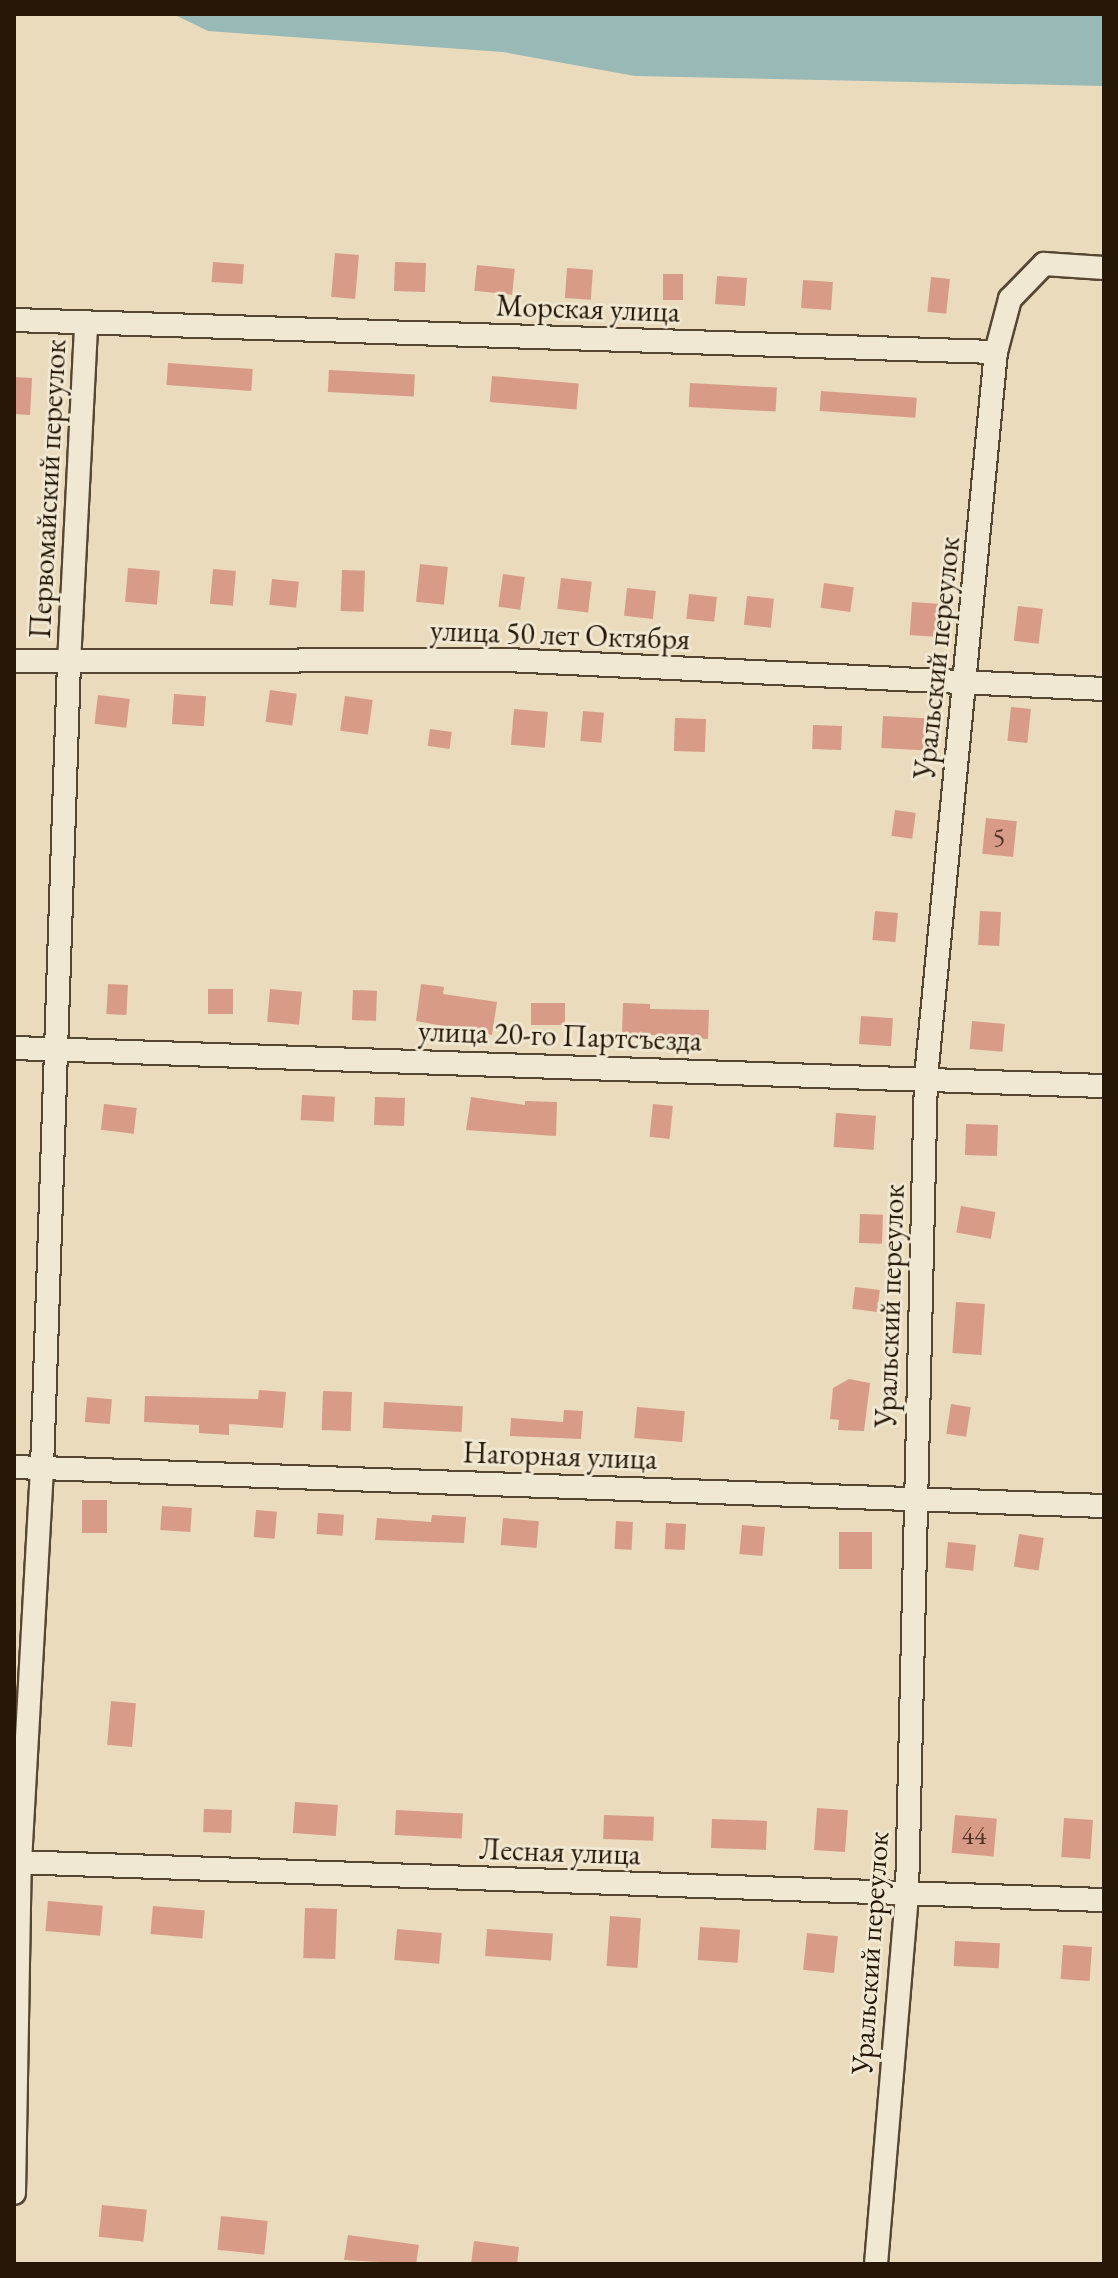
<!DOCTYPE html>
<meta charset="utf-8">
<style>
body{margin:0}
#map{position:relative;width:1118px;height:2278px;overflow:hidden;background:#e9dbbb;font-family:"EB Garamond",serif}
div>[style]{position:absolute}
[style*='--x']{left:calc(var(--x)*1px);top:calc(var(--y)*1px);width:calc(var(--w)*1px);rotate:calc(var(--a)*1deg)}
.water>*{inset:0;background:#99b9b7}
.building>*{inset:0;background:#d89b87;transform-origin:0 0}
.roads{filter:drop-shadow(2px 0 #564733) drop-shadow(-2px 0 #564733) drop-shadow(0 2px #564733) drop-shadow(0 -2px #564733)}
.minor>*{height:22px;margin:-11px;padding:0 11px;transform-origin:11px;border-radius:11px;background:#f1e8d3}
span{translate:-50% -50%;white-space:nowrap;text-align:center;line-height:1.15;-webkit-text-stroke:6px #f1e8d3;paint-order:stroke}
.number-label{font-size:26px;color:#523726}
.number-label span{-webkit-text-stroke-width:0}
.street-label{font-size:30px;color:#251606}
.frame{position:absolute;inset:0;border:16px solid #251606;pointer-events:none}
</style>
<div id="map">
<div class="water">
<i style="clip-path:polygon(173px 14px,1104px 14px,1104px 86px,635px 76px,503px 52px,208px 31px)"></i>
</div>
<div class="building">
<i style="left:335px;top:253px;width:24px;height:44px;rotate:5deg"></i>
<i style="left:213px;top:262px;width:31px;height:20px;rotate:4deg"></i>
<i style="left:395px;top:262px;width:31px;height:29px;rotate:2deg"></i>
<i style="left:477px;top:265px;width:38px;height:26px;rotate:6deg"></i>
<i style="left:567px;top:268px;width:26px;height:30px;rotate:4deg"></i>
<i style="left:663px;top:274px;width:20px;height:26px"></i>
<i style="left:717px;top:276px;width:30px;height:28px;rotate:4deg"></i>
<i style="left:931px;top:277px;width:19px;height:35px;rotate:6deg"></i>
<i style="left:803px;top:280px;width:30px;height:28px;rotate:4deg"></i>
<i style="left:168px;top:363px;width:85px;height:22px;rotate:4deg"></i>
<i style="left:329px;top:370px;width:86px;height:22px;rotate:3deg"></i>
<i style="left:492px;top:376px;width:87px;height:26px;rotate:5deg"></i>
<i style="left:14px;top:377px;width:18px;height:37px;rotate:3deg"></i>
<i style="left:690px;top:383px;width:87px;height:24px;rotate:3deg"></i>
<i style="left:821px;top:391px;width:96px;height:20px;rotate:4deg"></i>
<i style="left:420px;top:564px;width:28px;height:38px;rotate:6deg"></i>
<i style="left:128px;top:568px;width:32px;height:34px;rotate:5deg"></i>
<i style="left:213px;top:569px;width:23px;height:35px;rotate:5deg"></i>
<i style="left:342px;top:570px;width:23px;height:41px;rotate:2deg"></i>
<i style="left:503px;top:574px;width:22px;height:33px;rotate:8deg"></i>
<i style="left:561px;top:578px;width:31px;height:31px;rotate:7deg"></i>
<i style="left:272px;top:579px;width:27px;height:26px;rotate:6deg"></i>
<i style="left:824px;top:583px;width:30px;height:25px;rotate:8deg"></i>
<i style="left:627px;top:588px;width:29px;height:28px;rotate:6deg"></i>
<i style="left:689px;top:594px;width:28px;height:25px;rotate:6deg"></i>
<i style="left:747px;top:596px;width:27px;height:29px;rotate:6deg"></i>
<i style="left:912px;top:602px;width:26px;height:33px;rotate:4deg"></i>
<i style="left:1018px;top:606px;width:25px;height:35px;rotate:7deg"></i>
<i style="left:270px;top:690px;width:27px;height:32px;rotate:8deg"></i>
<i style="left:174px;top:694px;width:32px;height:30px;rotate:4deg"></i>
<i style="left:98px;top:695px;width:32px;height:29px;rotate:7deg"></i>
<i style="left:345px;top:696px;width:28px;height:35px;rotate:8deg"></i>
<i style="left:1011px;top:707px;width:20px;height:34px;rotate:6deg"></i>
<i style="left:514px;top:709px;width:34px;height:36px;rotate:5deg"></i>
<i style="left:583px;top:711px;width:21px;height:30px;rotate:5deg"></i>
<i style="left:883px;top:716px;width:42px;height:32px;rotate:3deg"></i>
<i style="left:675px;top:718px;width:31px;height:33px;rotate:2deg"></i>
<i style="left:813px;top:725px;width:29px;height:24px;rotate:2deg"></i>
<i style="left:430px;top:729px;width:22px;height:17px;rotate:8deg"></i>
<i style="left:895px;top:810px;width:21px;height:26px;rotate:8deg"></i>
<i style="left:986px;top:818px;width:31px;height:36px;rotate:6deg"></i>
<i style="left:875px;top:911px;width:23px;height:29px;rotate:5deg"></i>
<i style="left:980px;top:911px;width:21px;height:34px;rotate:3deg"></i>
<i style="left:108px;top:984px;width:20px;height:30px;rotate:3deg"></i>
<i style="clip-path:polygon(421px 984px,444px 987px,443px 994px,497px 1002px,492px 1035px,416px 1021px)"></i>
<i style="left:208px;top:989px;width:25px;height:25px"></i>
<i style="left:270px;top:989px;width:32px;height:33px;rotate:5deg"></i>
<i style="left:353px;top:990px;width:24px;height:30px;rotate:2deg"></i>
<i style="left:531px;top:1003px;width:34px;height:22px"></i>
<i style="clip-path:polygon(623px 1003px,650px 1004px,650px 1009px,709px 1010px,708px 1039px,622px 1033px)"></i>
<i style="left:861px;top:1016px;width:32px;height:28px;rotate:4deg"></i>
<i style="left:972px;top:1021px;width:33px;height:28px;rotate:5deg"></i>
<i style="left:302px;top:1095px;width:33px;height:25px;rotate:3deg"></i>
<i style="left:375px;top:1097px;width:30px;height:28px;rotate:2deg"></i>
<i style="clip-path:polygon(471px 1097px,525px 1105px,525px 1101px,557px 1102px,556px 1136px,466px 1130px)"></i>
<i style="left:104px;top:1104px;width:33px;height:26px;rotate:7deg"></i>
<i style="left:653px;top:1104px;width:20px;height:33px;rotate:6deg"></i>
<i style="left:836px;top:1113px;width:40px;height:34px;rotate:4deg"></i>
<i style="left:966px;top:1124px;width:32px;height:31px;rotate:2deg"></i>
<i style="left:961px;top:1206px;width:35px;height:27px;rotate:10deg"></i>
<i style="left:860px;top:1214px;width:23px;height:29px;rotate:2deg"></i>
<i style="left:855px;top:1287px;width:25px;height:22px;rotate:7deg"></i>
<i style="left:956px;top:1302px;width:29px;height:51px;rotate:4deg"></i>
<i style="clip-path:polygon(849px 1379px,870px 1383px,864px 1431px,838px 1430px,839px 1420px,830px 1419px,833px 1388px)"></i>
<i style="clip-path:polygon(259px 1390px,286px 1392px,283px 1428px,229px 1424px,229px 1435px,199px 1433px,199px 1425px,144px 1422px,145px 1396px,258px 1399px)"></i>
<i style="left:323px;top:1391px;width:29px;height:39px;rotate:2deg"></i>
<i style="left:87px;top:1397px;width:25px;height:25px;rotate:5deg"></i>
<i style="left:384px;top:1402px;width:79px;height:26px;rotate:3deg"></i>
<i style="left:951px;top:1404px;width:20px;height:30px;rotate:9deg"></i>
<i style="left:637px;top:1407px;width:48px;height:31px;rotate:5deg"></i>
<i style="clip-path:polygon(564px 1410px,583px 1411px,581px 1439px,510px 1436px,511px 1418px,563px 1422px)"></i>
<i style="left:82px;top:1500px;width:25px;height:33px"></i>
<i style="left:162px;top:1506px;width:30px;height:24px;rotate:4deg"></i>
<i style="left:256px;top:1510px;width:21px;height:27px;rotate:5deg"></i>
<i style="left:318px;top:1513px;width:26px;height:21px;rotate:4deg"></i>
<i style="clip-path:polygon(432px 1515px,466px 1517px,464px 1543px,375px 1540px,377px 1518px,431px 1522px)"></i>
<i style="left:503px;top:1518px;width:36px;height:27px;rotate:5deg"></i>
<i style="left:616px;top:1521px;width:17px;height:28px;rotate:3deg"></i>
<i style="left:666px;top:1523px;width:20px;height:26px;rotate:3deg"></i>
<i style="left:742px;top:1525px;width:23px;height:29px;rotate:5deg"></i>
<i style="left:839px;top:1532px;width:33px;height:37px"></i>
<i style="left:1019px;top:1534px;width:25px;height:33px;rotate:9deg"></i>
<i style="left:948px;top:1542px;width:28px;height:26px;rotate:6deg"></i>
<i style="left:111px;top:1701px;width:25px;height:44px;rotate:5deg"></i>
<i style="left:295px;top:1802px;width:43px;height:31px;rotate:4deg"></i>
<i style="left:817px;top:1808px;width:31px;height:42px;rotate:4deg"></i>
<i style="left:204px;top:1809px;width:28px;height:23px;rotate:2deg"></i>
<i style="left:396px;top:1810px;width:67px;height:25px;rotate:3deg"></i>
<i style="left:604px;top:1815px;width:50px;height:24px;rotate:2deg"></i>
<i style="left:955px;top:1815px;width:42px;height:38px;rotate:5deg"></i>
<i style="left:1064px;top:1818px;width:29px;height:39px;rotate:4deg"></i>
<i style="left:712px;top:1819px;width:55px;height:29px;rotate:2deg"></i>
<i style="left:48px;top:1901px;width:55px;height:30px;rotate:5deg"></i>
<i style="left:153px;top:1906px;width:52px;height:28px;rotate:5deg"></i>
<i style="left:305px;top:1908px;width:32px;height:50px;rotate:2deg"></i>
<i style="left:610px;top:1916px;width:31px;height:50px;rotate:4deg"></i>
<i style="left:700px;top:1927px;width:40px;height:33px;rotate:4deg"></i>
<i style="left:397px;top:1929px;width:45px;height:31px;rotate:5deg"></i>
<i style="left:487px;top:1929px;width:66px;height:27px;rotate:4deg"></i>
<i style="left:807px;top:1933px;width:31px;height:37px;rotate:6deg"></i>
<i style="left:955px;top:1941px;width:45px;height:25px;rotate:3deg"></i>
<i style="left:1063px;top:1945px;width:29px;height:34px;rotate:4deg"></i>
<i style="left:102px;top:2205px;width:45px;height:32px;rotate:6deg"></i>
<i style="left:221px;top:2216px;width:47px;height:34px;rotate:6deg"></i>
<i style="clip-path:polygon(348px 2235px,419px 2245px,416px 2264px,344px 2260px)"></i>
<i style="clip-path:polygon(474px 2241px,519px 2247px,517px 2264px,471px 2264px)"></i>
</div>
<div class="roads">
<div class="minor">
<i style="--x:14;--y:320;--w:983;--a:1.87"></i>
<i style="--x:996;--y:352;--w:55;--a:-75.2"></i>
<i style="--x:1010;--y:299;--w:49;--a:-45.8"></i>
<i style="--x:1044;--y:264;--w:60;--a:3.8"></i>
<i style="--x:14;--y:661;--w:493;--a:-0.1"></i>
<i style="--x:507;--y:660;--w:598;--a:2.78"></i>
<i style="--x:14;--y:1048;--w:1091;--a:2"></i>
<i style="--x:14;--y:1467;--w:1091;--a:2.05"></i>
<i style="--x:14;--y:1862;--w:1091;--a:2"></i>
<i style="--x:14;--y:2193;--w:331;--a:-89"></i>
<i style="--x:20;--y:1862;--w:395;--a:-86.8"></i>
<i style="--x:42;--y:1468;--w:805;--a:-88.08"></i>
<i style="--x:69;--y:663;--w:339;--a:-87.1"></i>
<i style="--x:876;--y:2264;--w:371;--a:-85.2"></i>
<i style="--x:907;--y:1894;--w:817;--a:-88.67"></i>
<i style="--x:926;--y:1077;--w:728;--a:-84.49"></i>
</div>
</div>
<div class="number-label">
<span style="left:999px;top:838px">5</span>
<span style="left:974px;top:1836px">44</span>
</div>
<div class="street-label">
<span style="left:588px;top:309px;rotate:2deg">Морская улица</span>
<span style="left:48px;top:489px;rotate:-87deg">Первомайский переулок</span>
<span style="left:560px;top:635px;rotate:2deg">улица 50 лет Октября</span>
<span style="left:937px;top:658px;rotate:-84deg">Уральский переулок</span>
<span style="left:560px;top:1036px;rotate:2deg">улица 20-го Партсъезда</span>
<span style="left:890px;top:1306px;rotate:-88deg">Уральский переулок</span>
<span style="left:560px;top:1456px;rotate:2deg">Нагорная улица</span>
<span style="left:560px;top:1852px;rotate:2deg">Лесная улица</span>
<span style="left:870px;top:1953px;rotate:-86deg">Уральский переулок</span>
</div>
<div class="frame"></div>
</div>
